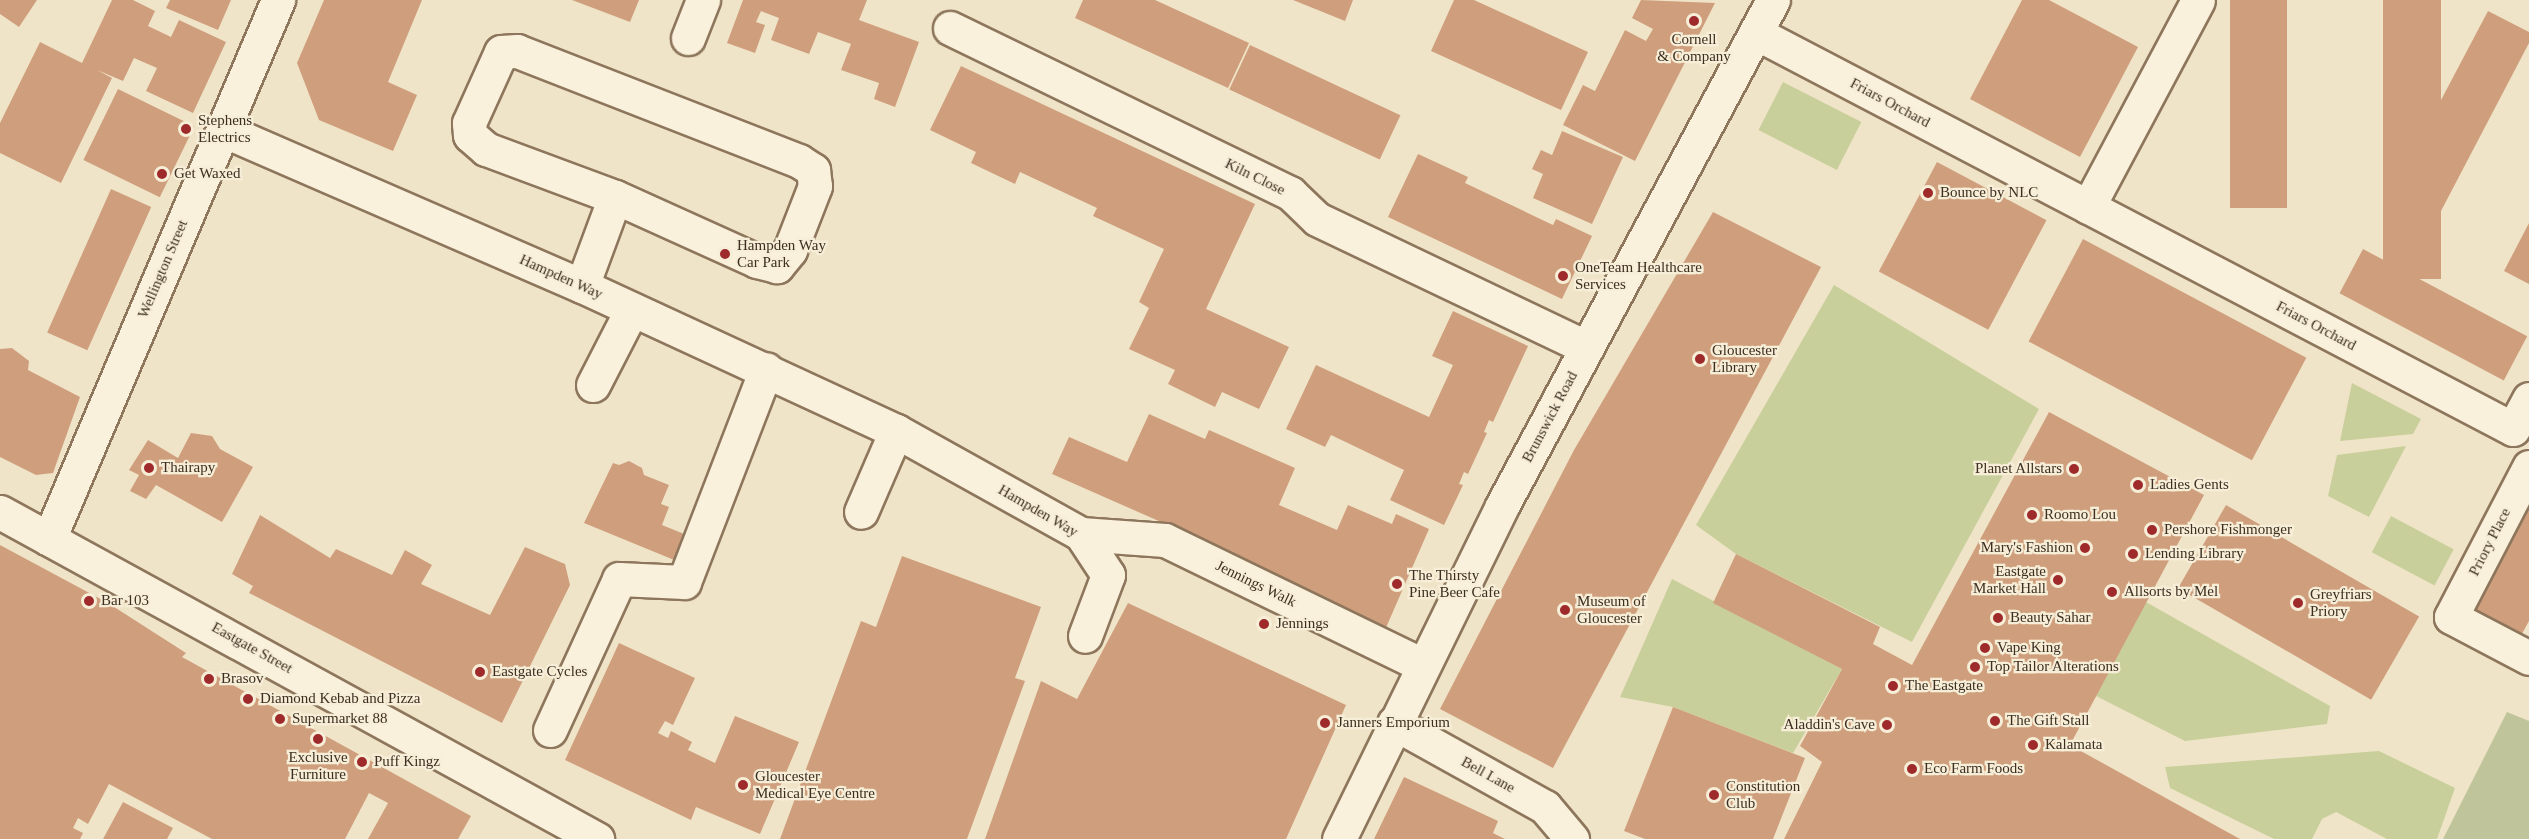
<!DOCTYPE html>
<style>
body{margin:0}
#map{position:relative;width:2529px;height:839px;overflow:hidden;background:#f0e4c8;font-family:Georgia,serif}
div>[style]{position:absolute}
[style*='--x']{left:calc(var(--x)*1px);top:calc(var(--y)*1px);width:calc(var(--w)*1px);rotate:calc(var(--a)*1deg)}
.green>*{inset:0;background:#c9cf9b;transform-origin:0 0}
.cemetery>*{inset:0;background:#bfc49a}
.building>*{inset:0;background:#cf9f7d;transform-origin:0 0}
.roads{filter:drop-shadow(2px 0 #8d765c) drop-shadow(-2px 0 #8d765c) drop-shadow(0 2px #8d765c) drop-shadow(0 -2px #8d765c)}
.minor>*{height:33px;margin:-16.5px;padding:0 16.5px;transform-origin:16.5px;border-radius:16.5px;background:#faf1dc}
.dots>*{width:16px;height:16px;translate:-50% -50%;box-sizing:border-box;border:3px solid #f7eed8;border-radius:50%}
span{translate:-50% -50%;white-space:nowrap;text-align:center;line-height:1.15;-webkit-text-stroke:4.5px #f7eed8;paint-order:stroke}
.poi-label{font-size:15px;color:#3d2e20}
.left{translate:0 -50%;text-align:left}
.right{translate:-100% -50%;text-align:right}
.street-label{font-size:15px;color:#3d2e20}
</style>
<div id="map">
<div class="green">
<i style="left:1783px;top:82px;width:88px;height:54px;rotate:27deg"></i>
<i style="clip-path:polygon(1834px 285px,2039px 409px,1912px 642px,1736px 554px,1696px 525px)"></i>
<i style="clip-path:polygon(2352px 383px,2421px 419px,2413px 434px,2340px 441px)"></i>
<i style="clip-path:polygon(2406px 446px,2369px 517px,2328px 496px,2337px 455px)"></i>
<i style="left:2391px;top:516px;width:71px;height:41px;rotate:28deg"></i>
<i style="clip-path:polygon(1672px 579px,1842px 669px,1793px 753px,1673px 707px,1620px 697px)"></i>
<i style="clip-path:polygon(2146px 602px,2330px 706px,2327px 724px,2185px 741px,2096px 696px)"></i>
<i style="clip-path:polygon(2379px 751px,2455px 788px,2437px 839px,2387px 839px,2336px 812px,2322px 819px,2312px 839px,2274px 839px,2170px 788px,2165px 767px)"></i>
</div>
<div class="cemetery">
<i style="clip-path:polygon(2507px 712px,2529px 721px,2529px 839px,2443px 839px)"></i>
</div>
<div class="building">
<i style="clip-path:polygon(0 0,37px 0,19px 27px,0 14px)"></i>
<i style="clip-path:polygon(112px 0,133px 0,155px 11px,148px 26px,171px 37px,179px 20px,226px 42px,193px 113px,146px 91px,157px 68px,134px 58px,123px 81px,97px 70px,112px 78px,61px 183px,0 153px,0 123px,40px 42px,82px 63px)"></i>
<i style="clip-path:polygon(170px 0,231px 0,218px 30px,166px 8px)"></i>
<i style="clip-path:polygon(324px 0,422px 0,388px 82px,417px 95px,393px 151px,319px 120px,297px 63px)"></i>
<i style="clip-path:polygon(572px 0,639px 0,630px 22px)"></i>
<i style="clip-path:polygon(743px 0,867px 0,859px 20px,919px 42px,895px 107px,874px 99px,879px 83px,841px 70px,851px 44px,818px 32px,809px 54px,771px 40px,779px 18px,761px 11px,756px 22px,765px 25px,755px 53px,727px 43px)"></i>
<i style="clip-path:polygon(1083px 0,1155px 0,1249px 43px,1228px 88px,1075px 18px)"></i>
<i style="clip-path:polygon(1293px 0,1353px 0,1345px 21px)"></i>
<i style="clip-path:polygon(1454px 0,1474px 0,1588px 52px,1561px 110px,1431px 51px)"></i>
<i style="clip-path:polygon(1641px 0,1715px 3px,1635px 161px,1563px 125px,1583px 85px,1595px 91px,1625px 30px,1646px 41px,1653px 29px,1632px 18px)"></i>
<i style="clip-path:polygon(2022px 0,2049px 0,2138px 47px,2080px 157px,1970px 99px)"></i>
<i style="left:2230px;top:0;width:57px;height:208px"></i>
<i style="left:2383px;top:0;width:58px;height:279px"></i>
<i style="clip-path:polygon(2488px 11px,2529px 32px,2529px 43px,2430px 232px,2384px 208px)"></i>
<i style="left:1250px;top:45px;width:166px;height:49px;rotate:25deg"></i>
<i style="clip-path:polygon(961px 66px,1255px 204px,1206px 309px,1289px 347px,1259px 409px,1222px 392px,1215px 407px,1168px 384px,1175px 370px,1129px 349px,1149px 308px,1139px 302px,1164px 249px,1093px 216px,1097px 208px,1020px 172px,1015px 184px,971px 163px,976px 152px,930px 130px)"></i>
<i style="left:118px;top:89px;width:85px;height:79px;rotate:26deg"></i>
<i style="clip-path:polygon(1562px 131px,1623px 157px,1592px 224px,1533px 198px,1543px 174px,1532px 169px,1541px 150px,1552px 155px)"></i>
<i style="clip-path:polygon(1418px 154px,1468px 177px,1465px 183px,1553px 225px,1556px 219px,1592px 236px,1562px 299px,1388px 217px)"></i>
<i style="left:1937px;top:162px;width:124px;height:124px;rotate:28deg"></i>
<i style="left:111px;top:189px;width:44px;height:157px;rotate:24deg"></i>
<i style="clip-path:polygon(1713px 212px,1821px 267px,1553px 768px,1440px 709px,1574px 450px)"></i>
<i style="clip-path:polygon(2529px 223px,2529px 284px,2504px 271px)"></i>
<i style="left:2083px;top:239px;width:253px;height:116px;rotate:28deg"></i>
<i style="left:2363px;top:249px;width:186px;height:50px;rotate:28deg"></i>
<i style="clip-path:polygon(1453px 311px,1528px 346px,1493px 422px,1489px 420px,1484px 432px,1487px 433px,1468px 474px,1464px 472px,1459px 484px,1463px 485px,1444px 525px,1390px 500px,1404px 470px,1331px 435px,1325px 447px,1286px 429px,1316px 365px,1429px 417px,1453px 365px,1432px 356px)"></i>
<i style="clip-path:polygon(12px 348px,29px 361px,28px 370px,80px 397px,53px 473px,36px 475px,0 457px,0 349px)"></i>
<i style="clip-path:polygon(2049px 412px,2204px 495px,2070px 745px,2240px 839px,1784px 839px,1822px 762px,1800px 746px,1842px 669px,1713px 603px,1736px 554px,1880px 627px,1873px 644px,1912px 665px)"></i>
<i style="clip-path:polygon(1149px 414px,1205px 439px,1209px 430px,1295px 468px,1279px 505px,1337px 530px,1348px 505px,1392px 524px,1396px 514px,1429px 529px,1385px 630px,1250px 571px,1254px 563px,1052px 474px,1069px 437px,1127px 462px)"></i>
<i style="clip-path:polygon(191px 433px,212px 436px,220px 449px,253px 467px,222px 522px,156px 485px,146px 499px,130px 491px,139px 475px,129px 470px,148px 440px,178px 458px)"></i>
<i style="clip-path:polygon(629px 461px,642px 468px,644px 475px,669px 485px,661px 504px,669px 507px,662px 525px,689px 536px,679px 562px,584px 523px,613px 463px,619px 465px)"></i>
<i style="left:2226px;top:505px;width:223px;height:96px;rotate:30deg"></i>
<i style="clip-path:polygon(2529px 505px,2529px 621px,2518px 641px,2471px 617px)"></i>
<i style="clip-path:polygon(260px 515px,330px 558px,336px 549px,392px 575px,405px 550px,432px 565px,421px 584px,490px 615px,525px 547px,565px 564px,570px 585px,502px 723px,249px 593px,253px 586px,232px 574px)"></i>
<i style="clip-path:polygon(0 545px,108px 603px,186px 653px,182px 657px,471px 816px,458px 839px,368px 839px,388px 803px,369px 793px,345px 839px,212px 839px,109px 784px,88px 824px,78px 818px,73px 828px,83px 833px,80px 839px,0 839px)"></i>
<i style="clip-path:polygon(902px 556px,1041px 607px,1015px 678px,1025px 681px,967px 839px,780px 839px,861px 621px,876px 627px)"></i>
<i style="clip-path:polygon(1128px 603px,1346px 705px,1286px 839px,985px 839px,1041px 681px,1077px 699px)"></i>
<i style="clip-path:polygon(619px 643px,695px 678px,673px 725px,665px 721px,658px 733px,668px 738px,671px 731px,692px 742px,688px 750px,715px 763px,735px 716px,799px 742px,760px 834px,696px 807px,691px 820px,565px 760px)"></i>
<i style="clip-path:polygon(1673px 707px,1805px 758px,1773px 839px,1645px 839px,1624px 831px)"></i>
<i style="clip-path:polygon(1404px 777px,1498px 821px,1493px 833px,1505px 839px,1374px 839px)"></i>
<i style="clip-path:polygon(123px 802px,173px 828px,167px 839px,103px 839px)"></i>
</div>
<div class="roads">
<div class="minor">
<i style="--x:950;--y:28;--w:378;--a:25.9"></i>
<i style="--x:1290;--y:193;--w:37;--a:44"></i>
<i style="--x:1317;--y:219;--w:299;--a:25.5"></i>
<i style="--x:1756;--y:33;--w:854;--a:27.61"></i>
<i style="--x:2513;--y:429;--w:34;--a:-62"></i>
<i style="--x:688;--y:38;--w:41;--a:-68.5"></i>
<i style="--x:517;--y:51;--w:303;--a:21.3"></i>
<i style="--x:799;--y:161;--w:17;--a:33"></i>
<i style="--x:813;--y:170;--w:16;--a:83"></i>
<i style="--x:815;--y:186;--w:69;--a:111.3"></i>
<i style="--x:790;--y:250;--w:21;--a:129"></i>
<i style="--x:777;--y:266;--w:21;--a:-166"></i>
<i style="--x:757;--y:261;--w:156;--a:-155.7"></i>
<i style="--x:615;--y:197;--w:138;--a:-159.6"></i>
<i style="--x:486;--y:149;--w:21;--a:-139"></i>
<i style="--x:470;--y:135;--w:12;--a:-95"></i>
<i style="--x:469;--y:123;--w:78;--a:-65.7"></i>
<i style="--x:501;--y:52;--w:16;--a:-4"></i>
<i style="--x:223;--y:130;--w:391;--a:23.5"></i>
<i style="--x:582;--y:286;--w:346;--a:24.8"></i>
<i style="--x:896;--y:431;--w:88;--a:113.4"></i>
<i style="--x:2088;--y:207;--w:234;--a:-62"></i>
<i style="--x:582;--y:286;--w:95;--a:-69.7"></i>
<i style="--x:593;--y:385;--w:85;--a:-62.8"></i>
<i style="--x:896;--y:431;--w:212;--a:29.1"></i>
<i style="--x:1081;--y:534;--w:49;--a:56.6"></i>
<i style="--x:1108;--y:575;--w:65;--a:110.7"></i>
<i style="--x:2529;--y:467;--w:169;--a:117.5"></i>
<i style="--x:2451;--y:617;--w:88;--a:27.7"></i>
<i style="--x:0;--y:512;--w:681;--a:28.71"></i>
<i style="--x:1081;--y:534;--w:84;--a:4.1"></i>
<i style="--x:1165;--y:540;--w:287;--a:25.9"></i>
<i style="--x:49;--y:539;--w:586;--a:-66.98"></i>
<i style="--x:1394;--y:723;--w:173;--a:29.1"></i>
<i style="--x:1545;--y:807;--w:42;--a:49.8"></i>
<i style="--x:550;--y:730;--w:166;--a:-65.4"></i>
<i style="--x:619;--y:579;--w:65;--a:2.6"></i>
<i style="--x:684;--y:582;--w:228;--a:-68.9"></i>
<i style="--x:1339;--y:839;--w:371;--a:-63.9"></i>
<i style="--x:1502;--y:506;--w:574;--a:-61.83"></i>
</div>
</div>
<div class="dots">
<i style="left:1694px;top:21px;background:#9e2a2b"></i>
<i style="left:186px;top:129px;background:#9e2a2b"></i>
<i style="left:162px;top:174px;background:#9e2a2b"></i>
<i style="left:1928px;top:193px;background:#9e2a2b"></i>
<i style="left:725px;top:254px;background:#9e2a2b"></i>
<i style="left:1563px;top:276px;background:#9e2a2b"></i>
<i style="left:1700px;top:359px;background:#9e2a2b"></i>
<i style="left:149px;top:468px;background:#9e2a2b"></i>
<i style="left:2074px;top:469px;background:#9e2a2b"></i>
<i style="left:2138px;top:485px;background:#9e2a2b"></i>
<i style="left:2032px;top:515px;background:#9e2a2b"></i>
<i style="left:2152px;top:530px;background:#9e2a2b"></i>
<i style="left:2085px;top:548px;background:#9e2a2b"></i>
<i style="left:2133px;top:554px;background:#9e2a2b"></i>
<i style="left:2058px;top:580px;background:#9e2a2b"></i>
<i style="left:1397px;top:584px;background:#9e2a2b"></i>
<i style="left:2112px;top:592px;background:#9e2a2b"></i>
<i style="left:89px;top:601px;background:#9e2a2b"></i>
<i style="left:2298px;top:603px;background:#9e2a2b"></i>
<i style="left:1565px;top:610px;background:#9e2a2b"></i>
<i style="left:1998px;top:618px;background:#9e2a2b"></i>
<i style="left:1264px;top:624px;background:#9e2a2b"></i>
<i style="left:1985px;top:648px;background:#9e2a2b"></i>
<i style="left:1975px;top:667px;background:#9e2a2b"></i>
<i style="left:480px;top:672px;background:#9e2a2b"></i>
<i style="left:209px;top:679px;background:#9e2a2b"></i>
<i style="left:1893px;top:686px;background:#9e2a2b"></i>
<i style="left:248px;top:699px;background:#9e2a2b"></i>
<i style="left:280px;top:719px;background:#9e2a2b"></i>
<i style="left:1995px;top:721px;background:#9e2a2b"></i>
<i style="left:1325px;top:723px;background:#9e2a2b"></i>
<i style="left:1887px;top:725px;background:#9e2a2b"></i>
<i style="left:318px;top:739px;background:#9e2a2b"></i>
<i style="left:2033px;top:745px;background:#9e2a2b"></i>
<i style="left:362px;top:762px;background:#9e2a2b"></i>
<i style="left:1912px;top:769px;background:#9e2a2b"></i>
<i style="left:743px;top:785px;background:#9e2a2b"></i>
<i style="left:1714px;top:795px;background:#9e2a2b"></i>
</div>
<div class="poi-label">
<span style="left:1694px;top:48px">Cornell<br>&amp; Company</span>
<span class="left" style="left:198px;top:129px">Stephens<br>Electrics</span>
<span class="left" style="left:174px;top:174px">Get Waxed</span>
<span class="left" style="left:1940px;top:193px">Bounce by NLC</span>
<span class="left" style="left:737px;top:254px">Hampden Way<br>Car Park</span>
<span class="left" style="left:1575px;top:276px">OneTeam Healthcare<br>Services</span>
<span class="left" style="left:1712px;top:359px">Gloucester<br>Library</span>
<span class="left" style="left:161px;top:468px">Thairapy</span>
<span class="right" style="left:2062px;top:469px">Planet Allstars</span>
<span class="left" style="left:2150px;top:485px">Ladies Gents</span>
<span class="left" style="left:2044px;top:515px">Roomo Lou</span>
<span class="left" style="left:2164px;top:530px">Pershore Fishmonger</span>
<span class="right" style="left:2073px;top:548px">Mary's Fashion</span>
<span class="left" style="left:2145px;top:554px">Lending Library</span>
<span class="right" style="left:2046px;top:580px">Eastgate<br>Market Hall</span>
<span class="left" style="left:1409px;top:584px">The Thirsty<br>Pine Beer Cafe</span>
<span class="left" style="left:2124px;top:592px">Allsorts by Mel</span>
<span class="left" style="left:2310px;top:603px">Greyfriars<br>Priory</span>
<span class="left" style="left:101px;top:601px">Bar 103</span>
<span class="left" style="left:1577px;top:610px">Museum of<br>Gloucester</span>
<span class="left" style="left:2010px;top:618px">Beauty Sahar</span>
<span class="left" style="left:1276px;top:624px">Jennings</span>
<span class="left" style="left:1997px;top:648px">Vape King</span>
<span class="left" style="left:1987px;top:667px">Top Tailor Alterations</span>
<span class="left" style="left:492px;top:672px">Eastgate Cycles</span>
<span class="left" style="left:221px;top:679px">Brasov</span>
<span class="left" style="left:1905px;top:686px">The Eastgate</span>
<span class="left" style="left:260px;top:699px">Diamond Kebab and Pizza</span>
<span class="left" style="left:292px;top:719px">Supermarket 88</span>
<span class="left" style="left:2007px;top:721px">The Gift Stall</span>
<span class="left" style="left:1337px;top:723px">Janners Emporium</span>
<span class="right" style="left:1875px;top:725px">Aladdin's Cave</span>
<span class="left" style="left:2045px;top:745px">Kalamata</span>
<span style="left:318px;top:766px">Exclusive<br>Furniture</span>
<span class="left" style="left:374px;top:762px">Puff Kingz</span>
<span class="left" style="left:1924px;top:769px">Eco Farm Foods</span>
<span class="left" style="left:755px;top:785px">Gloucester<br>Medical Eye Centre</span>
<span class="left" style="left:1726px;top:795px">Constitution<br>Club</span>
</div>
<div class="street-label">
<span style="left:1890px;top:103px;rotate:28deg">Friars Orchard</span>
<span style="left:1255px;top:177px;rotate:26deg">Kiln Close</span>
<span style="left:163px;top:269px;rotate:-67deg">Wellington Street</span>
<span style="left:561px;top:277px;rotate:24deg">Hampden Way</span>
<span style="left:2316px;top:326px;rotate:28deg">Friars Orchard</span>
<span style="left:1550px;top:417px;rotate:-62deg">Brunswick Road</span>
<span style="left:1038px;top:511px;rotate:30deg">Hampden Way</span>
<span style="left:2490px;top:542px;rotate:-63deg">Priory Place</span>
<span style="left:1256px;top:584px;rotate:26deg">Jennings Walk</span>
<span style="left:252px;top:648px;rotate:29deg">Eastgate Street</span>
<span style="left:1488px;top:775px;rotate:29deg">Bell Lane</span>
</div>
</div>
